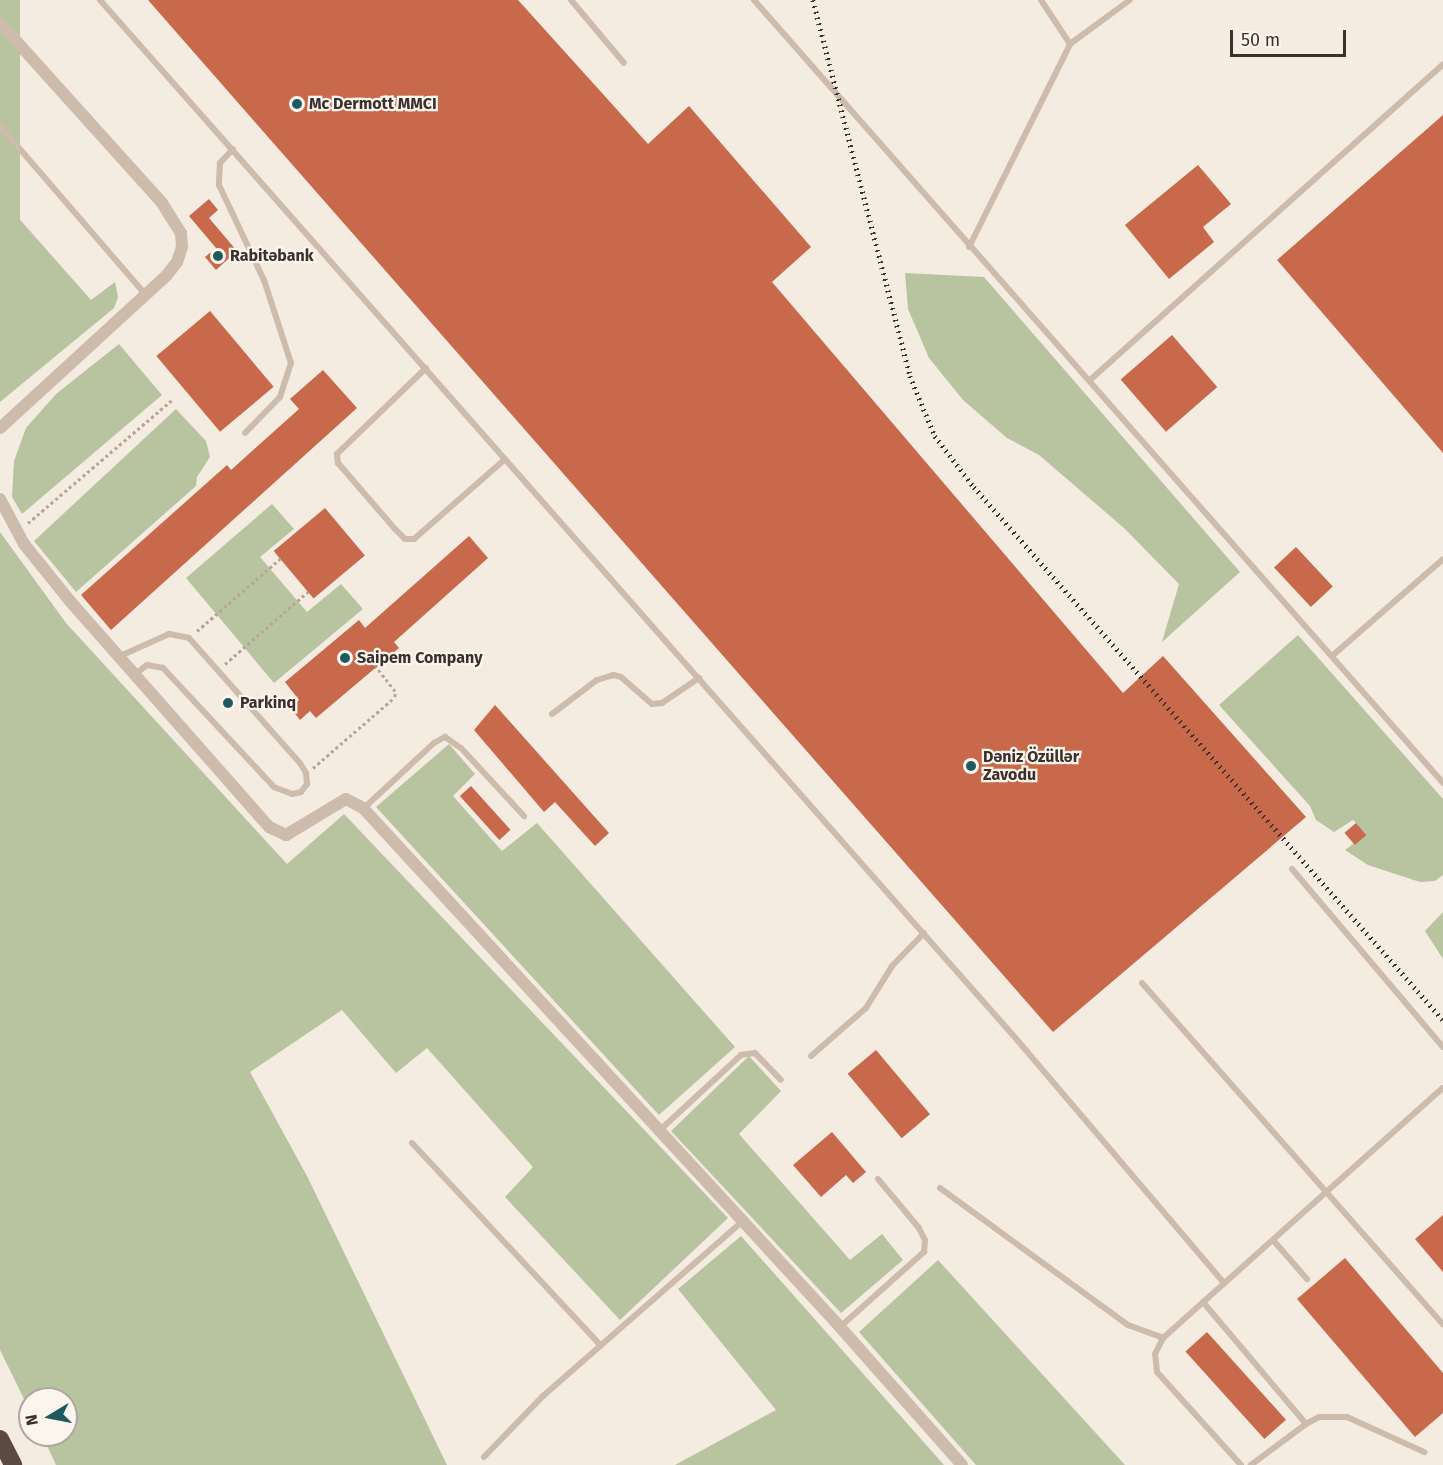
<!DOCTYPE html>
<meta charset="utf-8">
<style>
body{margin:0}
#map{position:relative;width:1443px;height:1465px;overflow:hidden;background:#f4ebe1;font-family:"Fira Sans",sans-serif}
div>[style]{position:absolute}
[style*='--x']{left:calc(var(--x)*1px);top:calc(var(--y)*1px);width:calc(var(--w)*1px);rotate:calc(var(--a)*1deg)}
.green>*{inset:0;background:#b8c4a0;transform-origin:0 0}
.building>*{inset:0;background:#c8694b;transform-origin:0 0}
.path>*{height:3px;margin-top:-1.5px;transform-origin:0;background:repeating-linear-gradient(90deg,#b9a596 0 3px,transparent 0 6px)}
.service>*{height:6px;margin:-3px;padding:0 3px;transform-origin:3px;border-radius:3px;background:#cdbbac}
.minor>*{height:12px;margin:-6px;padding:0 6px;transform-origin:6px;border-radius:6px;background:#cdbbac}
.motorway>*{height:18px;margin:-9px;padding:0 9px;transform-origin:9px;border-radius:9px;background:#5c4a42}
.rail>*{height:4.5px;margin-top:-2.25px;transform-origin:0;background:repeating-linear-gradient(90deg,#3b302b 0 1.5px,transparent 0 6px)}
.dots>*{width:16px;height:16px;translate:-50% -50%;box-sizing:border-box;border:3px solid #fbf5ee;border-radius:50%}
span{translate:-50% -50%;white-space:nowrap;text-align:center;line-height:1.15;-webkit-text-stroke:4.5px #fbf5ee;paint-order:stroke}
.poi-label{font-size:16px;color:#3b302b;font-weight:700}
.left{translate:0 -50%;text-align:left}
.north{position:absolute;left:18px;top:1387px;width:60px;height:60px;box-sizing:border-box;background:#fbf5ee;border:2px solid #aea6a0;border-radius:50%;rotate:260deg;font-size:16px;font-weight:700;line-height:24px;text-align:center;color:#3b302b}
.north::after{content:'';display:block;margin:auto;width:21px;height:27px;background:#1f5a5e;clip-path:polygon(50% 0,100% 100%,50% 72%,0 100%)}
.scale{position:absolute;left:1230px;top:30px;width:116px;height:27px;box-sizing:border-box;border:3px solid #3b302b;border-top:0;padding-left:8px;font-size:18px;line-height:21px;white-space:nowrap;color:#3b302b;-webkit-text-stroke:4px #fbf5ee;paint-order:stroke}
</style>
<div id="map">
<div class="green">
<i style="left:0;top:0;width:20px;height:283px"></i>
<i style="clip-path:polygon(0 197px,91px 300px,115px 282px,118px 297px,114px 308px,0 402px)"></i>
<i style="clip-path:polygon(905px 273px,984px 277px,1240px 572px,1162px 642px,1179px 584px,1124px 528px,1039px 455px,1007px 438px,963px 400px,929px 358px,908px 309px)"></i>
<i style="clip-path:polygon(119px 344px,162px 395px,22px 514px,12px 497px,14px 461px,26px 428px,56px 394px)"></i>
<i style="clip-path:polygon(176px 409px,206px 441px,210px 457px,197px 477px,196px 486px,76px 592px,34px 541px)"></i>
<i style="clip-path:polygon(272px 504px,294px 529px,260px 557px,307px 612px,341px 584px,363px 609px,274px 683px,186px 578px)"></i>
<i style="clip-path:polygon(0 532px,66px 623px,287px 864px,344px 814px,728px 1218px,620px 1320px,505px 1197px,533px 1167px,427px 1048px,396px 1073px,342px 1010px,250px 1072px,307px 1176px,447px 1465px,56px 1465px,42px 1435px,66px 1435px,66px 1399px,30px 1399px,30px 1411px,0 1350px)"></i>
<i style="clip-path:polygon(1298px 635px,1443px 799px,1443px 875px,1435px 881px,1420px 882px,1368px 865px,1345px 850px,1365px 835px,1356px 823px,1353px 820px,1334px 832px,1316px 820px,1310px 806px,1219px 705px)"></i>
<i style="clip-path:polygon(449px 744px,475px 774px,453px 796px,502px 851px,537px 823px,735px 1047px,659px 1115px,376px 807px)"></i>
<i style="clip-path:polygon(1443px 912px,1443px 959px,1425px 931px)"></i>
<i style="clip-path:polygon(749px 1056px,781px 1091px,739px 1134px,850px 1260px,882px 1234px,903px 1260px,841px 1313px,671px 1131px)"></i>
<i style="clip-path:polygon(741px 1236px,944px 1465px,675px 1465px,776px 1410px,678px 1289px)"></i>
<i style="clip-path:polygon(938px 1260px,1125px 1465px,976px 1465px,859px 1332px)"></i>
</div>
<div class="building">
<i style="clip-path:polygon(148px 0,518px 0,648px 144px,689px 106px,811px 247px,772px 282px,1123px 693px,1163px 656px,1306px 817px,1053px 1032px)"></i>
<i style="clip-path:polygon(1443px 115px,1443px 453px,1277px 260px)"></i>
<i style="clip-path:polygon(1198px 165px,1231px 204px,1203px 227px,1214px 242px,1169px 279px,1125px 225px)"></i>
<i style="clip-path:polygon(209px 199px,218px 210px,209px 218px,237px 251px,216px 270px,205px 257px,216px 248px,189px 216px)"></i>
<i style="left:210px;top:311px;width:99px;height:70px;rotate:50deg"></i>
<i style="left:1172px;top:335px;width:69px;height:68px;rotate:49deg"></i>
<i style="clip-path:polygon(323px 370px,357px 408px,111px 630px,81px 595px,227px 465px,231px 470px,299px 409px,290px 399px)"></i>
<i style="left:325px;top:508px;width:62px;height:67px;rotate:50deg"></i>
<i style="clip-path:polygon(469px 536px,488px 558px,394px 642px,399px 648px,316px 718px,310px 711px,300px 720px,290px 707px,299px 700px,285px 682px,359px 620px,365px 628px)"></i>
<i style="left:1296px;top:547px;width:54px;height:30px;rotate:47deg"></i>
<i style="clip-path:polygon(495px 705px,609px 833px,595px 846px,555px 802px,544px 812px,474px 730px)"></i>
<i style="left:471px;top:786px;width:59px;height:15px;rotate:48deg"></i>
<i style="left:1356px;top:823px;width:16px;height:15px;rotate:50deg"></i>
<i style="left:876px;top:1050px;width:84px;height:37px;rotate:50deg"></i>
<i style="clip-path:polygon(832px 1132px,866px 1172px,853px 1183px,846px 1175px,821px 1197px,793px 1165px)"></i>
<i style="clip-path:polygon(1443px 1215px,1443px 1272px,1415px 1239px)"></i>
<i style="clip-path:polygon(1345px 1258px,1443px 1373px,1443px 1413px,1415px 1437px,1297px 1299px)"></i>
<i style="left:1207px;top:1332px;width:118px;height:29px;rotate:48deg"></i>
</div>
<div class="path">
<i style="--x:28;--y:523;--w:189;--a:-40.5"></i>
<i style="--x:197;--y:631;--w:111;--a:-41"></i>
<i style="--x:225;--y:664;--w:111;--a:-41"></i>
<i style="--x:313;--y:768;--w:108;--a:-40.9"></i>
<i style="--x:395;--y:697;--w:6;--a:-90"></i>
<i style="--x:395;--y:691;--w:31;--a:-128"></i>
</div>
<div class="service">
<i style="--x:100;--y:0;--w:1388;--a:48.59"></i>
<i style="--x:1018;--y:1041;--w:318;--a:49.6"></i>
<i style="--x:571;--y:0;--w:82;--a:49.9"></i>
<i style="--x:754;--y:0;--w:1043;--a:48.65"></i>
<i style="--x:1070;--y:44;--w:74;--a:-36.3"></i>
<i style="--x:0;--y:126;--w:222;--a:49.2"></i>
<i style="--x:233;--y:149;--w:19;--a:133"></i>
<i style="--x:220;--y:163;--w:22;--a:93"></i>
<i style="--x:219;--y:185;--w:105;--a:64.7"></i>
<i style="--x:264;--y:280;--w:87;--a:72"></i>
<i style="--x:291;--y:363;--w:36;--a:108"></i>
<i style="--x:280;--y:397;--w:50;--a:134.2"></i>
<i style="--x:969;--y:247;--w:227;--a:-63.5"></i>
<i style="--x:1070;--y:44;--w:53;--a:-123.4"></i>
<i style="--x:426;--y:368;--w:124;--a:136"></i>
<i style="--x:337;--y:454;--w:9;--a:84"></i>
<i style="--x:338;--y:463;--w:87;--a:49.2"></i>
<i style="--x:395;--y:529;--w:14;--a:45"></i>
<i style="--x:405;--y:539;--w:9;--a:0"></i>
<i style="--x:414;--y:539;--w:121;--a:-41.3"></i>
<i style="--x:1090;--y:380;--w:474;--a:-41.8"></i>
<i style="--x:1332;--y:656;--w:147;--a:-41.1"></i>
<i style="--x:118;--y:657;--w:56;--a:-24.3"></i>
<i style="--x:169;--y:634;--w:20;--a:11"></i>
<i style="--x:189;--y:638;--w:167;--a:48.4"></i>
<i style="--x:300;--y:763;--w:12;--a:59"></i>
<i style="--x:306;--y:773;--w:11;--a:85"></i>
<i style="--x:307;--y:784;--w:10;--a:127"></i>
<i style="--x:301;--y:792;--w:9;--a:167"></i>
<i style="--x:292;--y:794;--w:19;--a:-159"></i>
<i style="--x:274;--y:787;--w:163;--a:-133"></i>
<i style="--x:163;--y:668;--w:16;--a:-169"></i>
<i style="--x:147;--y:665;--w:15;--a:143"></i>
<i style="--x:552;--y:714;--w:56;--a:-37.1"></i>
<i style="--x:597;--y:680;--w:17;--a:-17"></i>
<i style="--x:613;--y:675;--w:8;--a:14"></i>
<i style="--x:621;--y:677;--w:41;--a:41.1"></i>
<i style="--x:652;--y:704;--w:10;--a:-6"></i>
<i style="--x:662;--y:703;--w:45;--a:-34"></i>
<i style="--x:364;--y:808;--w:96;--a:-42.9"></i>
<i style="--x:434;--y:743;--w:13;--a:-29"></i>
<i style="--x:445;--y:737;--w:19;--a:35"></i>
<i style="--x:461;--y:748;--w:93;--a:47.2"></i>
<i style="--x:1292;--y:869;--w:233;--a:49.7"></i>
<i style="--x:1142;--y:983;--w:455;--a:48.6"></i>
<i style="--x:811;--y:1056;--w:73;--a:-41.1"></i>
<i style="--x:866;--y:1008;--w:49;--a:-58.2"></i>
<i style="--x:892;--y:966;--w:46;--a:-45.9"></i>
<i style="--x:659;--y:1131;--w:112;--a:-42.8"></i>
<i style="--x:741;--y:1055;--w:14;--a:-8"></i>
<i style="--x:755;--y:1053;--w:37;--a:46"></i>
<i style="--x:412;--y:1143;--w:277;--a:47"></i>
<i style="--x:940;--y:1188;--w:233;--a:36.1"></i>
<i style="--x:1128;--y:1325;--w:37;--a:20"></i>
<i style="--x:1273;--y:1240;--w:52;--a:48.9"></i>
<i style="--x:1203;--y:1302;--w:160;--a:49.8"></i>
<i style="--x:1306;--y:1424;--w:69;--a:143.3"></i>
<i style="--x:840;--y:1327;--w:113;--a:-41.8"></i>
<i style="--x:924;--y:1252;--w:12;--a:-85"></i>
<i style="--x:925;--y:1240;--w:13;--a:-117"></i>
<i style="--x:919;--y:1228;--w:64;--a:-129.9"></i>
<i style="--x:1306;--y:1424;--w:15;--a:-28"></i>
<i style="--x:1319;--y:1417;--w:28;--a:0"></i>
<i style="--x:1347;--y:1417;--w:85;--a:24.4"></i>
<i style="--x:484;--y:1457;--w:85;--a:-46"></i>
<i style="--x:543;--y:1396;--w:264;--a:-41.2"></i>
<i style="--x:1241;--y:1465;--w:125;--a:-132.1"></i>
<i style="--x:1157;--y:1372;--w:18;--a:-96"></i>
<i style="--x:1155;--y:1354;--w:18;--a:-63"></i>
<i style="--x:1163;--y:1338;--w:375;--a:-41.8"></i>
</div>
<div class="minor">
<i style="--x:0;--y:23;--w:242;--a:48"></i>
<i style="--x:162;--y:203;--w:36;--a:58"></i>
<i style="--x:181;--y:233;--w:14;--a:86"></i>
<i style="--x:182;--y:247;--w:16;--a:108"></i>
<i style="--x:177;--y:262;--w:18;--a:128"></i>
<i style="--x:166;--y:276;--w:225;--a:137.5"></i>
<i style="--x:0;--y:499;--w:51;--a:61.9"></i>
<i style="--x:24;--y:544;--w:72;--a:51.2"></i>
<i style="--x:69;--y:600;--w:303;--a:48.6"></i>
<i style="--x:269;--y:827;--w:19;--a:25"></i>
<i style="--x:286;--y:835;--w:70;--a:-31"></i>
<i style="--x:346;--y:799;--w:19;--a:28"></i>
<i style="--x:363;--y:808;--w:705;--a:47.41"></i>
<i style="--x:840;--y:1327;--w:184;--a:48.5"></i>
</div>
<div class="motorway">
<i style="--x:0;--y:1439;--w:29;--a:63"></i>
</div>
<div class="rail">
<i style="--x:813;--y:0;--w:388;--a:75.5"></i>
<i style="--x:910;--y:376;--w:65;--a:67.4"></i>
<i style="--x:935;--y:436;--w:64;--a:52.6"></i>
<i style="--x:974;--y:487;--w:710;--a:48.65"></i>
</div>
<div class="dots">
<i style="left:297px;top:104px;background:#1f5a5e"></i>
<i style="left:218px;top:256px;background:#1f5a5e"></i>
<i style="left:345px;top:658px;background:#1f5a5e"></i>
<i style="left:228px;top:703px;background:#1f5a5e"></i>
<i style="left:971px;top:766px;background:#1f5a5e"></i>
</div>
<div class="poi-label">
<span class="left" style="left:309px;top:104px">Mc Dermott MMCI</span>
<span class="left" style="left:230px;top:256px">Rabitəbank</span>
<span class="left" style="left:357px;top:658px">Saipem Company</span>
<span class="left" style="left:240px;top:703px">Parkinq</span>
<span class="left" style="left:983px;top:766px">Dəniz Özüllər<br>Zavodu</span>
</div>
<div class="north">N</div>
<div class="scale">50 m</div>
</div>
